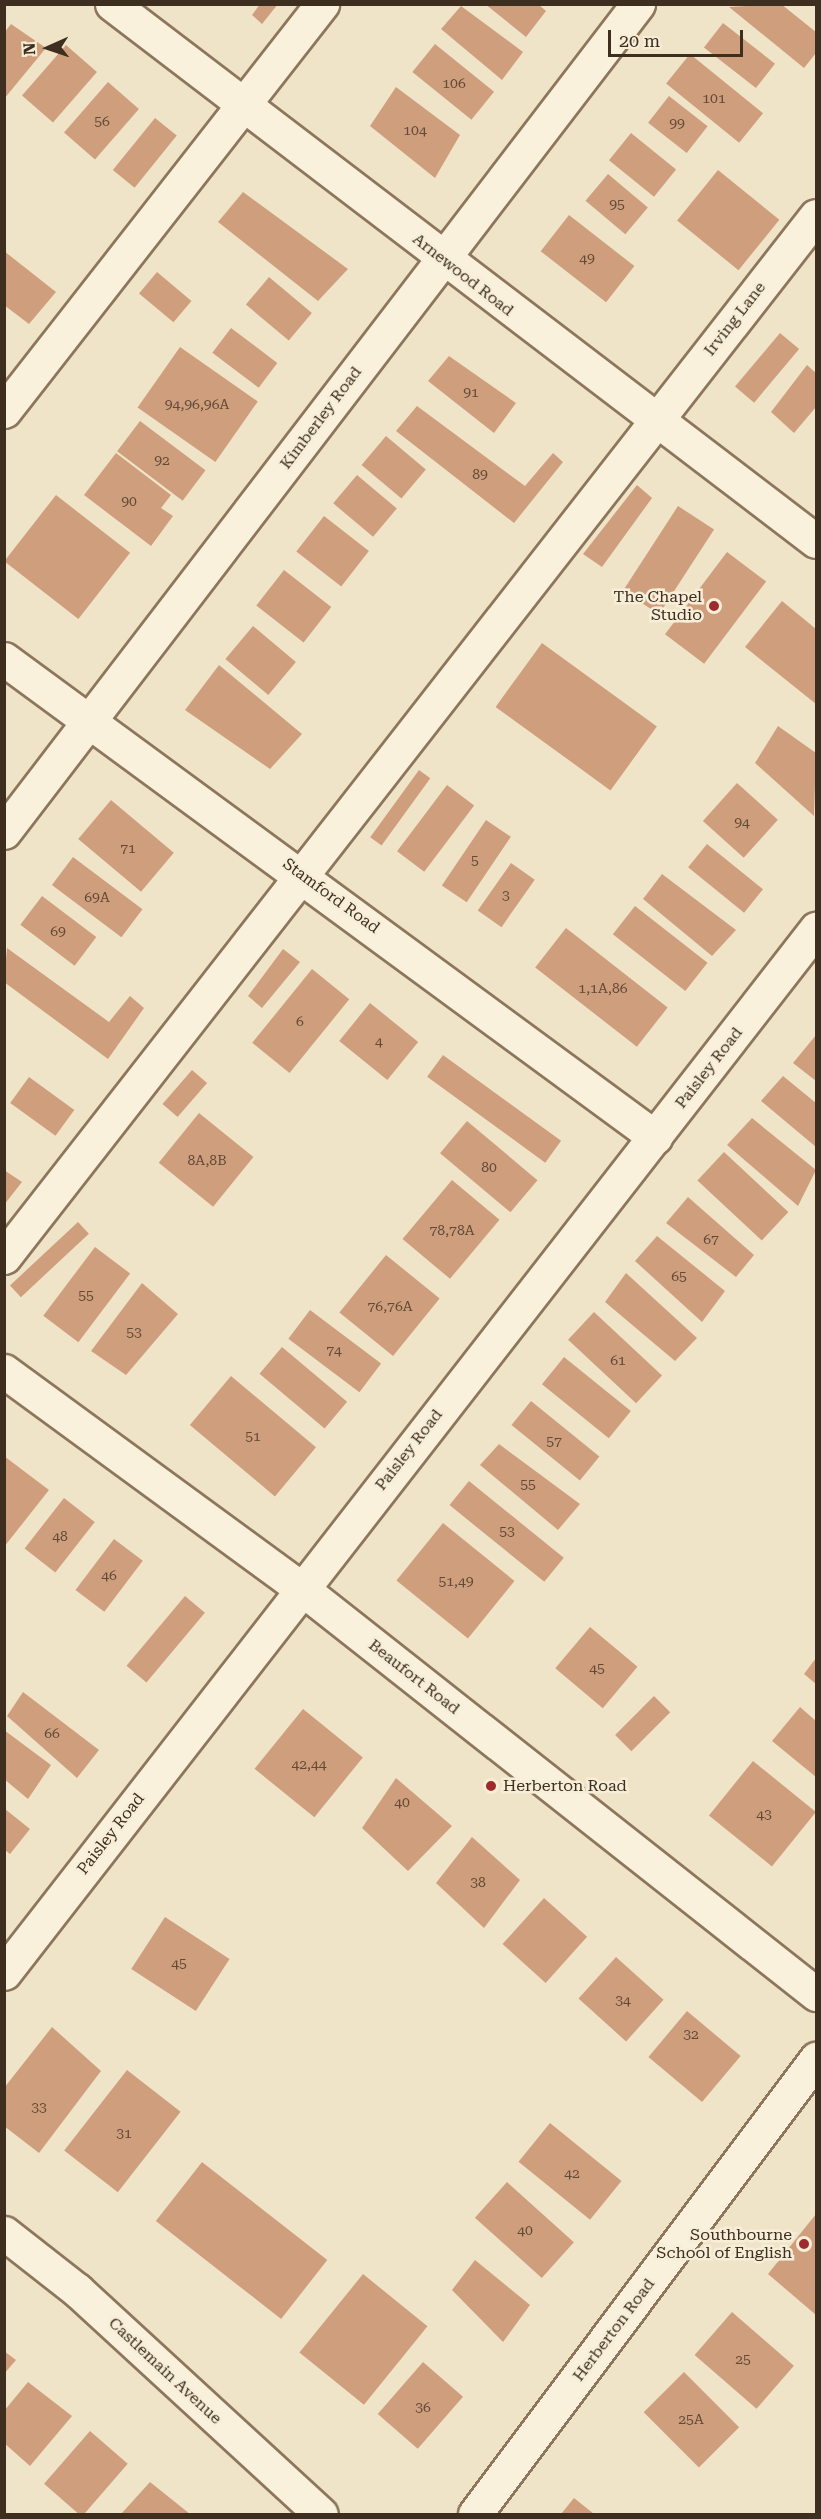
<!DOCTYPE html>
<style>
body{margin:0}
#map{position:relative;width:821px;height:2519px;overflow:hidden;background:#f0e4c8;font-family:"Roboto Serif",serif}
div>[style]{position:absolute}
[style*='--x']{left:calc(var(--x)*1px);top:calc(var(--y)*1px);width:calc(var(--w)*1px);rotate:calc(var(--a)*1deg)}
.building>*{inset:0;background:#cf9f7d;transform-origin:0 0}
.roads{filter:drop-shadow(2px 0 #8d765c) drop-shadow(-2px 0 #8d765c) drop-shadow(0 2px #8d765c) drop-shadow(0 -2px #8d765c)}
.minor>*{height:33px;margin:-16.5px;padding:0 16.5px;transform-origin:16.5px;border-radius:16.5px;background:#faf1dc}
.dots>*{width:16px;height:16px;translate:-50% -50%;box-sizing:border-box;border:3px solid #f7eed8;border-radius:50%}
span{translate:-50% -50%;white-space:nowrap;text-align:center;line-height:1.15;-webkit-text-stroke:5px #f7eed8;paint-order:stroke}
.number-label{font-size:14px;color:#624a37}
.number-label span{-webkit-text-stroke-width:0}
.street-label{font-size:16px;color:#3d2e20}
.poi-label{font-size:16px;color:#3d2e20}
.right{translate:-100% -50%;text-align:right}
.left{translate:0 -50%;text-align:left}
.frame{position:absolute;inset:0;border:6px solid #3d2e20;pointer-events:none}
.north{position:absolute;left:18px;top:18px;width:60px;height:60px;-webkit-text-stroke:4px #f7eed8;paint-order:stroke;rotate:267deg;font-size:16px;font-weight:700;line-height:24px;text-align:center;color:#3d2e20}
.north::after{content:'';display:block;margin:auto;width:21px;height:27px;background:#3d2e20;clip-path:polygon(50% 0,100% 100%,50% 72%,0 100%)}
.scale{position:absolute;left:608px;top:30px;width:135px;height:27px;box-sizing:border-box;border:3px solid #3d2e20;border-top:0;padding-left:8px;font-size:18px;line-height:21px;white-space:nowrap;color:#3d2e20;-webkit-text-stroke:4px #f7eed8;paint-order:stroke}
</style>
<div id="map">
<div class="building">
<i style="clip-path:polygon(260px 4px,278px 4px,262px 24px,252px 15px)"></i>
<i style="clip-path:polygon(485px 4px,538px 4px,546px 11px,526px 37px)"></i>
<i style="clip-path:polygon(781px 4px,816px 32px,816px 53px,804px 68px,729px 7px)"></i>
<i style="clip-path:polygon(461px 6px,523px 52px,502px 80px,441px 29px)"></i>
<i style="left:723px;top:23px;width:66px;height:31px;rotate:38deg"></i>
<i style="clip-path:polygon(11px 24px,46px 48px,4px 99px,4px 33px)"></i>
<i style="left:435px;top:44px;width:76px;height:36px;rotate:39deg"></i>
<i style="left:66px;top:45px;width:41px;height:67px;rotate:41deg"></i>
<i style="left:690px;top:54px;width:94px;height:38px;rotate:39deg"></i>
<i style="left:108px;top:82px;width:41px;height:67px;rotate:41deg"></i>
<i style="clip-path:polygon(396px 87px,460px 135px,435px 178px,370px 126px)"></i>
<i style="left:669px;top:96px;width:49px;height:34px;rotate:38deg"></i>
<i style="left:155px;top:118px;width:28px;height:67px;rotate:39deg"></i>
<i style="left:631px;top:133px;width:58px;height:35px;rotate:39deg"></i>
<i style="left:718px;top:170px;width:79px;height:65px;rotate:39deg"></i>
<i style="left:608px;top:174px;width:52px;height:35px;rotate:40deg"></i>
<i style="clip-path:polygon(243px 192px,348px 269px,318px 301px,218px 222px)"></i>
<i style="left:569px;top:215px;width:83px;height:46px;rotate:38deg"></i>
<i style="clip-path:polygon(4px 251px,56px 292px,29px 324px,4px 305px)"></i>
<i style="left:157px;top:272px;width:45px;height:28px;rotate:40deg"></i>
<i style="left:269px;top:277px;width:56px;height:36px;rotate:40deg"></i>
<i style="left:231px;top:328px;width:58px;height:31px;rotate:37deg"></i>
<i style="left:780px;top:333px;width:25px;height:70px;rotate:40deg"></i>
<i style="left:180px;top:347px;width:95px;height:74px;rotate:35deg"></i>
<i style="clip-path:polygon(449px 356px,516px 403px,494px 433px,428px 381px)"></i>
<i style="clip-path:polygon(807px 365px,816px 373px,816px 407px,794px 433px,771px 412px)"></i>
<i style="clip-path:polygon(417px 406px,525px 486px,553px 453px,563px 462px,514px 523px,396px 431px)"></i>
<i style="left:140px;top:421px;width:82px;height:38px;rotate:37deg"></i>
<i style="left:386px;top:436px;width:52px;height:38px;rotate:40deg"></i>
<i style="clip-path:polygon(116px 453px,171px 495px,161px 508px,173px 516px,151px 546px,84px 495px)"></i>
<i style="left:357px;top:475px;width:52px;height:37px;rotate:40deg"></i>
<i style="clip-path:polygon(637px 485px,652px 498px,602px 567px,583px 554px)"></i>
<i style="left:56px;top:495px;width:94px;height:84px;rotate:38deg"></i>
<i style="left:678px;top:506px;width:43px;height:101px;rotate:33deg"></i>
<i style="left:324px;top:516px;width:57px;height:45px;rotate:38deg"></i>
<i style="left:727px;top:552px;width:49px;height:103px;rotate:37deg"></i>
<i style="left:284px;top:570px;width:60px;height:45px;rotate:38deg"></i>
<i style="clip-path:polygon(782px 601px,816px 629px,816px 704px,745px 647px)"></i>
<i style="left:253px;top:626px;width:56px;height:43px;rotate:40deg"></i>
<i style="left:542px;top:643px;width:142px;height:79px;rotate:36deg"></i>
<i style="clip-path:polygon(219px 665px,302px 734px,270px 769px,185px 710px)"></i>
<i style="clip-path:polygon(778px 726px,816px 753px,814px 816px,755px 763px)"></i>
<i style="left:419px;top:770px;width:14px;height:83px;rotate:36deg"></i>
<i style="left:737px;top:783px;width:55px;height:51px;rotate:42deg"></i>
<i style="left:447px;top:785px;width:34px;height:83px;rotate:37deg"></i>
<i style="left:111px;top:800px;width:82px;height:51px;rotate:40deg"></i>
<i style="left:486px;top:820px;width:30px;height:79px;rotate:34deg"></i>
<i style="left:707px;top:844px;width:72px;height:30px;rotate:39deg"></i>
<i style="left:73px;top:857px;width:87px;height:35px;rotate:37deg"></i>
<i style="left:511px;top:863px;width:29px;height:58px;rotate:35deg"></i>
<i style="clip-path:polygon(662px 874px,736px 930px,712px 956px,643px 899px)"></i>
<i style="left:42px;top:896px;width:68px;height:36px;rotate:37deg"></i>
<i style="left:635px;top:906px;width:92px;height:36px;rotate:38deg"></i>
<i style="left:566px;top:928px;width:129px;height:50px;rotate:38deg"></i>
<i style="clip-path:polygon(7px 948px,109px 1022px,130px 996px,144px 1008px,108px 1059px,4px 982px)"></i>
<i style="clip-path:polygon(283px 949px,300px 962px,262px 1008px,248px 996px)"></i>
<i style="left:312px;top:969px;width:48px;height:95px;rotate:39deg"></i>
<i style="left:370px;top:1003px;width:62px;height:49px;rotate:39deg"></i>
<i style="clip-path:polygon(816px 1035px,816px 1081px,793px 1063px)"></i>
<i style="left:443px;top:1055px;width:146px;height:27px;rotate:36deg"></i>
<i style="left:192px;top:1070px;width:20px;height:45px;rotate:41deg"></i>
<i style="clip-path:polygon(783px 1076px,816px 1103px,816px 1147px,761px 1101px)"></i>
<i style="left:29px;top:1077px;width:56px;height:32px;rotate:36deg"></i>
<i style="left:199px;top:1113px;width:70px;height:64px;rotate:39deg"></i>
<i style="clip-path:polygon(752px 1118px,816px 1170px,798px 1206px,727px 1145px)"></i>
<i style="left:467px;top:1121px;width:92px;height:42px;rotate:40deg"></i>
<i style="left:724px;top:1152px;width:88px;height:39px;rotate:43deg"></i>
<i style="clip-path:polygon(4px 1170px,22px 1182px,4px 1205px)"></i>
<i style="left:452px;top:1180px;width:62px;height:77px;rotate:40deg"></i>
<i style="clip-path:polygon(688px 1197px,754px 1255px,736px 1277px,666px 1223px)"></i>
<i style="left:78px;top:1222px;width:16px;height:93px;rotate:47deg"></i>
<i style="clip-path:polygon(657px 1236px,725px 1291px,702px 1322px,635px 1261px)"></i>
<i style="left:95px;top:1247px;width:44px;height:86px;rotate:37deg"></i>
<i style="left:386px;top:1255px;width:69px;height:74px;rotate:39deg"></i>
<i style="clip-path:polygon(626px 1273px,697px 1338px,675px 1361px,605px 1302px)"></i>
<i style="clip-path:polygon(142px 1283px,178px 1314px,126px 1375px,91px 1351px)"></i>
<i style="left:310px;top:1310px;width:89px;height:36px;rotate:37deg"></i>
<i style="left:594px;top:1312px;width:93px;height:38px;rotate:43deg"></i>
<i style="left:282px;top:1347px;width:85px;height:35px;rotate:40deg"></i>
<i style="left:564px;top:1357px;width:86px;height:35px;rotate:39deg"></i>
<i style="left:231px;top:1376px;width:111px;height:64px;rotate:40deg"></i>
<i style="left:531px;top:1401px;width:88px;height:31px;rotate:39deg"></i>
<i style="clip-path:polygon(499px 1444px,580px 1504px,558px 1530px,480px 1465px)"></i>
<i style="clip-path:polygon(4px 1456px,49px 1490px,4px 1547px)"></i>
<i style="left:469px;top:1481px;width:122px;height:31px;rotate:39deg"></i>
<i style="left:64px;top:1498px;width:39px;height:64px;rotate:38deg"></i>
<i style="left:443px;top:1523px;width:92px;height:74px;rotate:39deg"></i>
<i style="left:114px;top:1539px;width:36px;height:64px;rotate:37deg"></i>
<i style="left:185px;top:1596px;width:26px;height:91px;rotate:40deg"></i>
<i style="left:590px;top:1627px;width:62px;height:54px;rotate:40deg"></i>
<i style="clip-path:polygon(816px 1658px,816px 1684px,804px 1674px)"></i>
<i style="clip-path:polygon(23px 1692px,99px 1750px,77px 1778px,7px 1716px)"></i>
<i style="left:654px;top:1696px;width:23px;height:55px;rotate:45deg"></i>
<i style="clip-path:polygon(800px 1707px,816px 1721px,816px 1777px,772px 1741px)"></i>
<i style="left:303px;top:1709px;width:77px;height:77px;rotate:39deg"></i>
<i style="clip-path:polygon(4px 1730px,51px 1765px,28px 1799px,4px 1779px)"></i>
<i style="left:753px;top:1761px;width:81px;height:70px;rotate:39deg"></i>
<i style="clip-path:polygon(396px 1778px,452px 1826px,408px 1871px,362px 1828px)"></i>
<i style="clip-path:polygon(5px 1809px,30px 1829px,10px 1854px,5px 1850px)"></i>
<i style="clip-path:polygon(472px 1837px,520px 1880px,484px 1928px,436px 1883px)"></i>
<i style="left:544px;top:1898px;width:58px;height:62px;rotate:42deg"></i>
<i style="left:165px;top:1917px;width:77px;height:62px;rotate:33deg"></i>
<i style="left:616px;top:1957px;width:64px;height:56px;rotate:42deg"></i>
<i style="left:687px;top:2011px;width:70px;height:60px;rotate:40deg"></i>
<i style="clip-path:polygon(52px 2027px,101px 2071px,39px 2153px,4px 2126px,4px 2088px)"></i>
<i style="left:127px;top:2070px;width:68px;height:102px;rotate:38deg"></i>
<i style="left:550px;top:2123px;width:92px;height:50px;rotate:39deg"></i>
<i style="left:202px;top:2162px;width:159px;height:75px;rotate:38deg"></i>
<i style="left:507px;top:2182px;width:90px;height:48px;rotate:42deg"></i>
<i style="clip-path:polygon(816px 2214px,816px 2315px,768px 2274px)"></i>
<i style="clip-path:polygon(475px 2260px,530px 2305px,503px 2342px,452px 2290px)"></i>
<i style="left:363px;top:2274px;width:83px;height:101px;rotate:39deg"></i>
<i style="left:732px;top:2312px;width:82px;height:57px;rotate:41deg"></i>
<i style="clip-path:polygon(4px 2351px,16px 2360px,4px 2374px)"></i>
<i style="left:423px;top:2362px;width:53px;height:69px;rotate:41deg"></i>
<i style="left:684px;top:2372px;width:78px;height:57px;rotate:45deg"></i>
<i style="clip-path:polygon(28px 2382px,72px 2416px,30px 2466px,4px 2443px,4px 2411px)"></i>
<i style="left:90px;top:2431px;width:50px;height:70px;rotate:41deg"></i>
<i style="clip-path:polygon(150px 2482px,190px 2514px,121px 2514px)"></i>
<i style="clip-path:polygon(574px 2498px,594px 2514px,561px 2514px)"></i>
</div>
<div class="roads">
<div class="minor">
<i style="--x:112;--y:4;--w:885;--a:37.34"></i>
<i style="--x:4;--y:411;--w:517;--a:-52"></i>
<i style="--x:4;--y:659;--w:808;--a:36.29"></i>
<i style="--x:4;--y:832;--w:1043;--a:-52.56"></i>
<i style="--x:4;--y:1257;--w:1320;--a:-52.05"></i>
<i style="--x:4;--y:1371;--w:368;--a:36.2"></i>
<i style="--x:301;--y:1588;--w:656;--a:38.25"></i>
<i style="--x:4;--y:1973;--w:1323;--a:-52.13"></i>
<i style="--x:4;--y:2233;--w:93;--a:38"></i>
<i style="--x:77;--y:2290;--w:331;--a:42.6"></i>
<i style="--x:475;--y:2514;--w:569;--a:-53.15"></i>
</div>
</div>
<div class="dots">
<i style="left:714px;top:606px;background:#9e2a2b"></i>
<i style="left:491px;top:1786px;background:#9e2a2b"></i>
<i style="left:804px;top:2244px;background:#9e2a2b"></i>
</div>
<div class="number-label">
<span style="left:454px;top:83px">106</span>
<span style="left:714px;top:98px">101</span>
<span style="left:102px;top:121px">56</span>
<span style="left:677px;top:123px">99</span>
<span style="left:415px;top:130px">104</span>
<span style="left:617px;top:204px">95</span>
<span style="left:587px;top:258px">49</span>
<span style="left:471px;top:392px">91</span>
<span style="left:197px;top:404px">94,96,96A</span>
<span style="left:162px;top:460px">92</span>
<span style="left:480px;top:474px">89</span>
<span style="left:129px;top:501px">90</span>
<span style="left:742px;top:822px">94</span>
<span style="left:128px;top:848px">71</span>
<span style="left:475px;top:860px">5</span>
<span style="left:506px;top:895px">3</span>
<span style="left:97px;top:897px">69A</span>
<span style="left:58px;top:931px">69</span>
<span style="left:603px;top:988px">1,1A,86</span>
<span style="left:300px;top:1021px">6</span>
<span style="left:379px;top:1041px">4</span>
<span style="left:207px;top:1160px">8A,8B</span>
<span style="left:489px;top:1167px">80</span>
<span style="left:452px;top:1230px">78,78A</span>
<span style="left:711px;top:1239px">67</span>
<span style="left:679px;top:1276px">65</span>
<span style="left:86px;top:1295px">55</span>
<span style="left:390px;top:1306px">76,76A</span>
<span style="left:134px;top:1332px">53</span>
<span style="left:334px;top:1350px">74</span>
<span style="left:618px;top:1360px">61</span>
<span style="left:253px;top:1436px">51</span>
<span style="left:554px;top:1441px">57</span>
<span style="left:528px;top:1484px">55</span>
<span style="left:507px;top:1531px">53</span>
<span style="left:60px;top:1536px">48</span>
<span style="left:109px;top:1575px">46</span>
<span style="left:456px;top:1581px">51,49</span>
<span style="left:597px;top:1668px">45</span>
<span style="left:52px;top:1733px">66</span>
<span style="left:309px;top:1764px">42,44</span>
<span style="left:402px;top:1802px">40</span>
<span style="left:764px;top:1814px">43</span>
<span style="left:478px;top:1882px">38</span>
<span style="left:179px;top:1963px">45</span>
<span style="left:623px;top:2000px">34</span>
<span style="left:691px;top:2034px">32</span>
<span style="left:39px;top:2107px">33</span>
<span style="left:124px;top:2133px">31</span>
<span style="left:572px;top:2173px">42</span>
<span style="left:525px;top:2230px">40</span>
<span style="left:743px;top:2359px">25</span>
<span style="left:423px;top:2407px">36</span>
<span style="left:691px;top:2419px">25A</span>
</div>
<div class="street-label">
<span style="left:463px;top:275px;rotate:38deg">Arnewood Road</span>
<span style="left:735px;top:319px;rotate:-52deg">Irving Lane</span>
<span style="left:321px;top:418px;rotate:-53deg">Kimberley Road</span>
<span style="left:331px;top:896px;rotate:36deg">Stamford Road</span>
<span style="left:709px;top:1068px;rotate:-52deg">Paisley Road</span>
<span style="left:409px;top:1450px;rotate:-52deg">Paisley Road</span>
<span style="left:414px;top:1677px;rotate:38deg">Beaufort Road</span>
<span style="left:111px;top:1834px;rotate:-52deg">Paisley Road</span>
<span style="left:614px;top:2330px;rotate:-53deg">Herberton Road</span>
<span style="left:165px;top:2371px;rotate:43deg">Castlemain Avenue</span>
</div>
<div class="poi-label">
<span class="right" style="left:702px;top:606px">The Chapel<br>Studio</span>
<span class="left" style="left:503px;top:1786px">Herberton Road</span>
<span class="right" style="left:792px;top:2244px">Southbourne<br>School of English</span>
</div>
<div class="frame"></div>
<div class="north">N</div>
<div class="scale">20 m</div>
</div>
